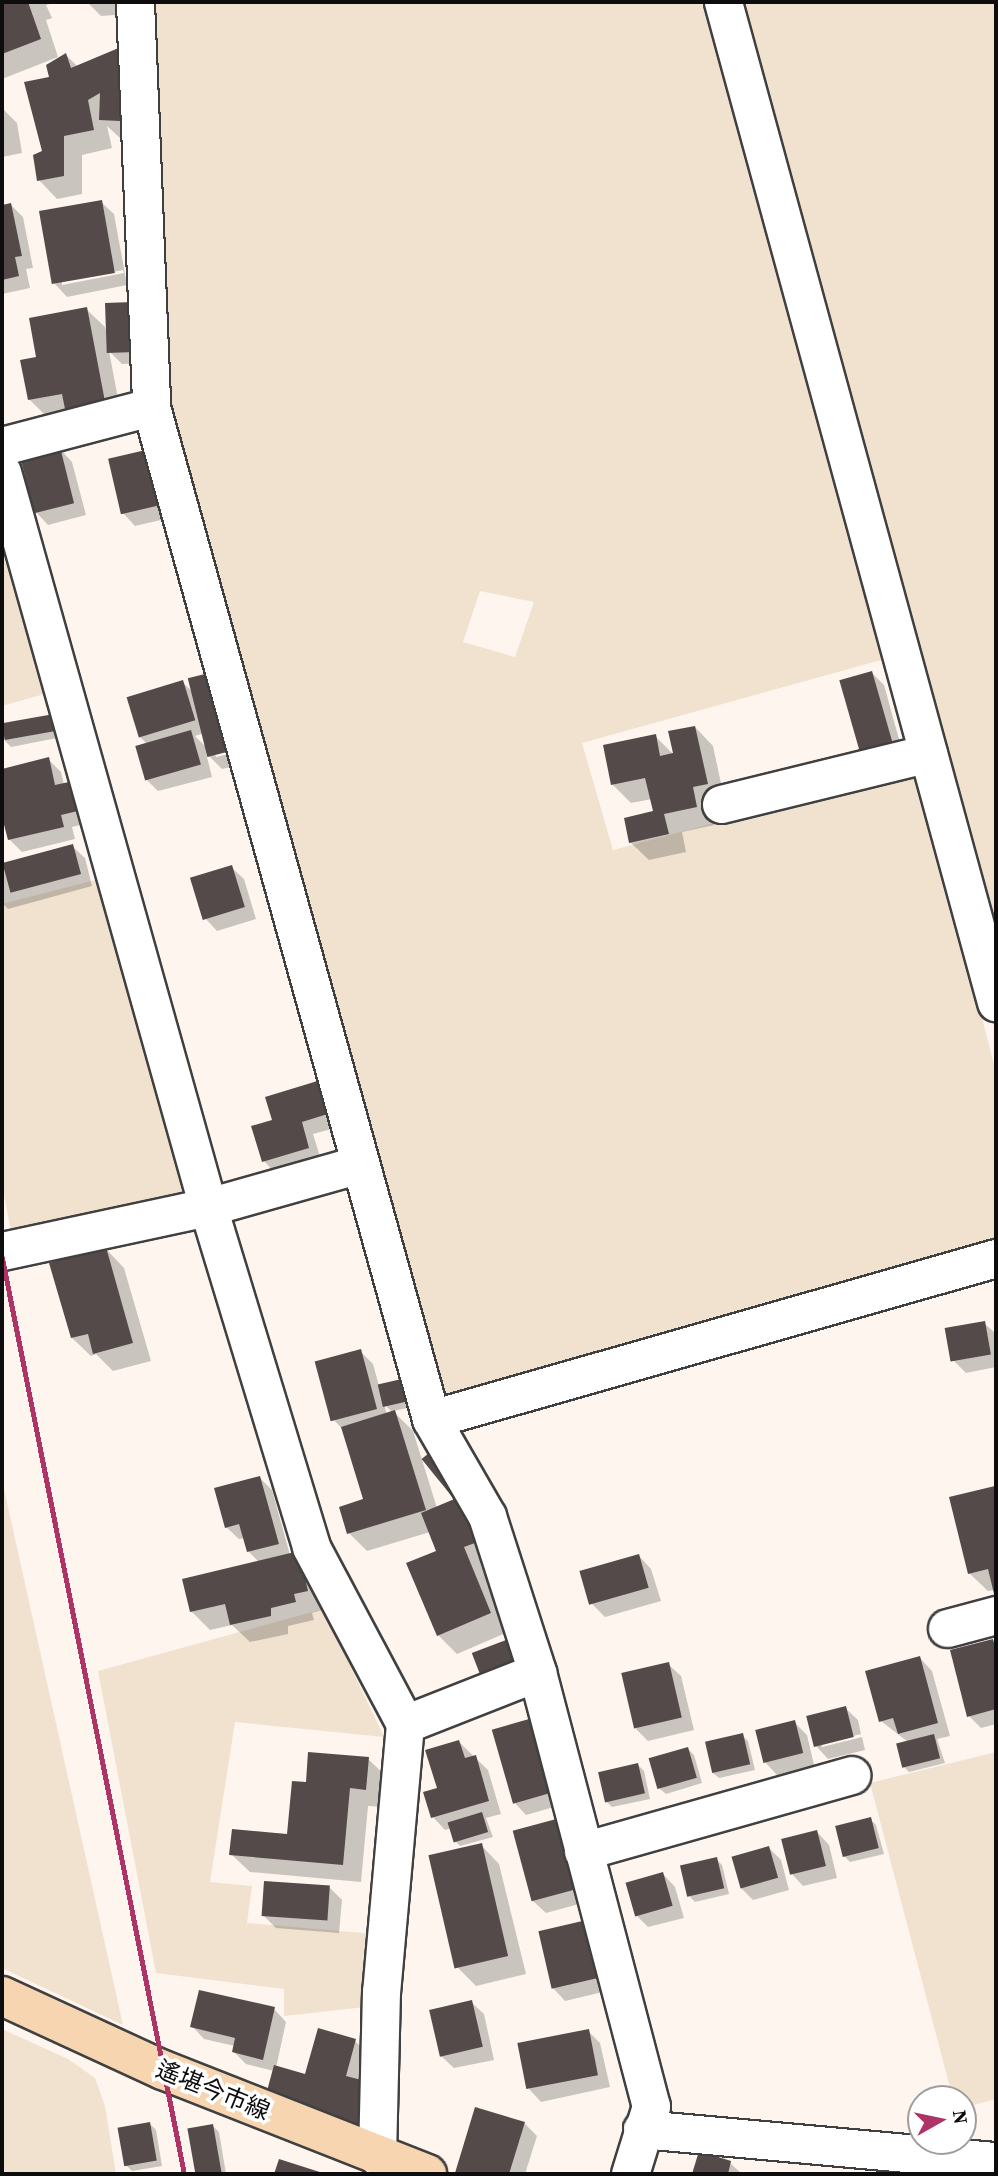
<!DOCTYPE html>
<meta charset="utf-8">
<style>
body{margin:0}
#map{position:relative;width:998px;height:2176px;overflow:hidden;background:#fdf5ee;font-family:"Source Serif 4","Noto Sans JP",serif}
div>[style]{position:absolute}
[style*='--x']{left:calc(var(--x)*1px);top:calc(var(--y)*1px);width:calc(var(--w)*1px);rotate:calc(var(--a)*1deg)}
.farmland>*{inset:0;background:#f1e2d0}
.shadow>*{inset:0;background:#0003}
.building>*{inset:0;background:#544a4a;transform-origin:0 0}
.roads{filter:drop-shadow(2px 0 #404040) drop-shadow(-2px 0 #404040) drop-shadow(0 2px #404040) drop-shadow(0 -2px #404040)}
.minor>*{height:37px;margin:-18.5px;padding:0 18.5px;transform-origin:18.5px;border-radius:18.5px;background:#fff}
.secondary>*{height:38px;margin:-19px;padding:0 19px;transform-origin:19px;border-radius:19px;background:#f6d5b0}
.rail>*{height:5px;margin:-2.5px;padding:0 2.5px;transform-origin:2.5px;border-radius:2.5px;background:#ae3366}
span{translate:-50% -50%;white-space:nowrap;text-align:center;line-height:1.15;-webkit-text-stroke:7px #fff;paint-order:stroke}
.street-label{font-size:24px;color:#0d0d0d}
.frame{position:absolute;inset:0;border:4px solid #0d0d0d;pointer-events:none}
.north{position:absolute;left:907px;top:2085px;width:70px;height:70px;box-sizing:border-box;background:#fff;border:2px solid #9e9e9e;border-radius:50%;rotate:81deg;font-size:19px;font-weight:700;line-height:28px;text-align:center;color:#0d0d0d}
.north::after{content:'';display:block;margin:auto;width:24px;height:32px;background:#ae3366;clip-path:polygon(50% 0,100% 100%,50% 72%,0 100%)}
</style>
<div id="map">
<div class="farmland">
<i style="clip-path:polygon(evenodd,151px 2px,713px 2px,892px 657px,582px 743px,613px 850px,917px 769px,996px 1072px,996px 1242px,435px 1397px,164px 406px,151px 2px,480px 591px,534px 602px,515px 657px,463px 642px,480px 591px)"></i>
<i style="clip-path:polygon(741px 2px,996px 2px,996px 951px)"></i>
<i style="clip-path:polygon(2px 526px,48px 693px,2px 706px)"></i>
<i style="clip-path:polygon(103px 878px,191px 1198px,12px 1236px,2px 1185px,2px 904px)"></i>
<i style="clip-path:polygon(2px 1480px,123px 2025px,2px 1968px)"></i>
<i style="clip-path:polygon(323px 1609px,384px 1737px,235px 1722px,210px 1882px,252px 1886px,247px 1923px,374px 1934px,365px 2007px,284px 2016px,284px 1989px,156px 1973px,98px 1671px)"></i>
<i style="clip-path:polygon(996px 1752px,996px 2099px,963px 2108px,963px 2099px,953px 2099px,870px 1783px)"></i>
<i style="clip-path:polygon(2px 2029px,68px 2059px,95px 2078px,105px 2106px,116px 2174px,2px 2174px)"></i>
</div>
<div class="shadow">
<i style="clip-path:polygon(2px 2px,57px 2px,46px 5px,52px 18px,46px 20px,58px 57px,2px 79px)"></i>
<i style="clip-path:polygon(87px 2px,127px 2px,128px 14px,101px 16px)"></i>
<i style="clip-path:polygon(121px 49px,138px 139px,120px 138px,107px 126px,112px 148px,82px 155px,82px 194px,57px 199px,39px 180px,51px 78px,66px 55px,78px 67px)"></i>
<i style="clip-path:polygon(2px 108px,17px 123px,22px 153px,2px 157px)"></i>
<i style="clip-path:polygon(evenodd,101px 202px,114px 214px,127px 285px,67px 297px,55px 284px,101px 202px,123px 270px,124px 273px,62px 285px,62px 282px,123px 270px)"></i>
<i style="clip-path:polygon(11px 205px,23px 217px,33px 268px,26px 269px,30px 288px,2px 294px,2px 206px)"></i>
<i style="clip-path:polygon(86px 309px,105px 327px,107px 336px,147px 363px,122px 364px,109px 351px,123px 425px,48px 418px,30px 400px,38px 359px)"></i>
<i style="clip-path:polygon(60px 449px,72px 462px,86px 515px,48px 525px,36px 512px)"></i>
<i style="clip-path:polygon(110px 460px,174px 517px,135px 526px,123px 513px)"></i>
<i style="clip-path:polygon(872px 673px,884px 685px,905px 761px,841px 681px)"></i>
<i style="clip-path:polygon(evenodd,182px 682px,193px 692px,216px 757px,241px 751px,244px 764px,222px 769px,206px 753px,212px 777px,158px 791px,146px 779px,147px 744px,139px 736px,182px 682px,204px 733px,207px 748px,195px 736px,204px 733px)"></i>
<i style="clip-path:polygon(53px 716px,62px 737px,11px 747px,5px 741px,2px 726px)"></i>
<i style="clip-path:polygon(695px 727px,713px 746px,725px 802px,711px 805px,714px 825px,682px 832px,686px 852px,649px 860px,630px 842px,655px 813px,652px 799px,631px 803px,613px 785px,655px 736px,675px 756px)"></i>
<i style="clip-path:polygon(48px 759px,61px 772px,64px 785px,97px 821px,72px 827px,75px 839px,22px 852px,9px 839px,2px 809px,2px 771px)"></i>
<i style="clip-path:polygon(72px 846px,85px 858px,92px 886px,8px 909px,2px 903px,2px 865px)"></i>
<i style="clip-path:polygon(231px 867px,244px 879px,256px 919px,217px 931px,205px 918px)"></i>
<i style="clip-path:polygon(324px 1081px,346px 1125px,313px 1134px,321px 1160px,276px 1174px,264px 1161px,274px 1121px)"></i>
<i style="clip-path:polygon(106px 1249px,124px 1268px,151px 1361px,113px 1371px,96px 1354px,91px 1356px,72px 1338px)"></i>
<i style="clip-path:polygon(984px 1323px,996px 1334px,996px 1367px,966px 1373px,953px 1360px)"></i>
<i style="clip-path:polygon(evenodd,360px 1351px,373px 1364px,379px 1386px,406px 1380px,416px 1406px,393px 1411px,413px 1431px,437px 1508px,456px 1500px,424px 1459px,440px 1457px,500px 1558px,481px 1566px,508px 1632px,457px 1654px,438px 1635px,439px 1552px,430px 1532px,367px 1551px,349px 1533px,365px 1500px,345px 1432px,334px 1420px,360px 1351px,384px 1404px,393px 1413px,387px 1415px,384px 1404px)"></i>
<i style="clip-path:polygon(260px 1478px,272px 1490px,290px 1555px,298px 1553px,325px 1609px,312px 1613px,314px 1620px,288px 1626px,288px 1634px,250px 1642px,232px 1625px,210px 1630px,191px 1611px,259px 1562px,249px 1552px,245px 1538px,239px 1539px,226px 1527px)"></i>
<i style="clip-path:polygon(994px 1488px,996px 1490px,996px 1595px,995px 1590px,988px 1591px,969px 1573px)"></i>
<i style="clip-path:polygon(639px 1556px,651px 1569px,661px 1601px,605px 1617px,592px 1604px)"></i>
<i style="clip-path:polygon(992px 1641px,996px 1644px,996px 1724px,981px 1728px,969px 1716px)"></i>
<i style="clip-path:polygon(920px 1658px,932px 1671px,950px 1736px,937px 1739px,945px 1763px,909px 1772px,903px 1766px,908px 1742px,881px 1721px)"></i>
<i style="clip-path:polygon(668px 1664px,681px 1676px,694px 1730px,648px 1741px,636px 1729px)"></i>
<i style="clip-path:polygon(845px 1708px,858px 1720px,861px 1734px,822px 1744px,822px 1747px,862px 1737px,865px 1750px,828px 1759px,816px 1746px)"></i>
<i style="clip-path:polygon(536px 1719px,568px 1803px,526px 1815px,514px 1802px)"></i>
<i style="clip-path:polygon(794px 1722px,807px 1735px,814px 1765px,777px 1775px,765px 1762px)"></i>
<i style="clip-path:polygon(742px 1735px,748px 1741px,755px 1770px,719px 1778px,713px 1773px)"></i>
<i style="clip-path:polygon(459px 1742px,488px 1770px,501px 1814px,486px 1818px,493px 1837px,460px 1846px,454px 1840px,451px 1828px,445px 1830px,433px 1817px,439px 1789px)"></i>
<i style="clip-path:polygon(688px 1749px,694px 1755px,702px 1783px,666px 1794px,660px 1789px,651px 1760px)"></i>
<i style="clip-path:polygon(368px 1759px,387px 1777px,384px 1807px,368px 1806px,361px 1882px,250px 1872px,231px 1854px,289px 1835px,307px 1784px)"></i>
<i style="clip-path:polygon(638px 1765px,644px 1771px,650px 1799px,612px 1807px,606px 1801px)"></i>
<i style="clip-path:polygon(870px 1819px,876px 1825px,884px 1854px,850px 1862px,844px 1856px)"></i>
<i style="clip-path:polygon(515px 1832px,590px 1901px,546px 1913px,533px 1901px)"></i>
<i style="clip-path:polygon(817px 1832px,829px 1845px,837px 1878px,803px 1886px,791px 1873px)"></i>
<i style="clip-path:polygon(481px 1845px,499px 1864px,526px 1974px,476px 1986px,458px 1968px)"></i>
<i style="clip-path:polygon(769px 1848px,781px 1860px,789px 1890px,753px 1900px,740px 1887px)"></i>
<i style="clip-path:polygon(716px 1859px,722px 1865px,729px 1894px,695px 1902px,689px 1896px)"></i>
<i style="clip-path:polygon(663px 1874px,675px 1887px,684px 1918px,648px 1927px,636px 1915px)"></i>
<i style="clip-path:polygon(330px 1888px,342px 1900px,339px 1933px,276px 1928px,263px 1915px)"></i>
<i style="clip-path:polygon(540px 1932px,615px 1989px,565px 2001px,553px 1988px)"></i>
<i style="clip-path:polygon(200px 1992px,274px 2009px,286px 2022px,276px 2068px,307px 2076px,319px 2031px,355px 2041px,374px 2059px,367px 2083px,390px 2103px,378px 2146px,284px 2120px,266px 2102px,274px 2071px,246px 2064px,234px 2052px,235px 2046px,204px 2039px,192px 2026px)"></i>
<i style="clip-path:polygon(471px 2002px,484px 2014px,494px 2060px,454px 2068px,441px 2056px)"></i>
<i style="clip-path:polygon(588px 2031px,600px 2043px,610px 2087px,541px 2102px,529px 2089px)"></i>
<i style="clip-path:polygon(524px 2123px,537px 2136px,525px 2174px,457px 2173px)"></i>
<i style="clip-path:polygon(150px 2124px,156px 2130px,162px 2166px,132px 2171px,126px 2165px)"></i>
<i style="clip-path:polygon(213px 2126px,219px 2132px,226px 2174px,196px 2174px,189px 2131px)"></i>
<i style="clip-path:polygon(700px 2153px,730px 2163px,742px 2174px,694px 2174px)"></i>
</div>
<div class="building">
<i style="clip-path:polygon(2px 2px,28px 2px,41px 39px,2px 54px)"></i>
<i style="clip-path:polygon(121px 47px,120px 121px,99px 120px,100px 93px,88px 100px,94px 130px,64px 136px,64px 176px,37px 181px,33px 155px,42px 151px,24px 82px,49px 77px,46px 65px,66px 53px,71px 68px)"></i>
<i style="left:102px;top:200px;width:74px;height:64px;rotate:80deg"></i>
<i style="clip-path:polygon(11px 203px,22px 256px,15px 257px,19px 276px,2px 280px,2px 205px)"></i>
<i style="left:133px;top:302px;width:50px;height:28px;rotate:88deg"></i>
<i style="clip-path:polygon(87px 307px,106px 407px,66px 414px,62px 394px,28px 400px,20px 360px,36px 357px,29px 318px)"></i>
<i style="left:60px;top:447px;width:58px;height:41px;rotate:76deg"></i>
<i style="left:150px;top:449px;width:57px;height:43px;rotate:77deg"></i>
<i style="left:872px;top:671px;width:80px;height:34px;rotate:74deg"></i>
<i style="left:213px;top:672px;width:81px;height:26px;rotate:76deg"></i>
<i style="left:183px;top:680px;width:42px;height:59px;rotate:73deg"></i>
<i style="left:54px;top:714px;width:17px;height:53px;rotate:80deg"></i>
<i style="clip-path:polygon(695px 726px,708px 784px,693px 787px,697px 807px,664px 814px,669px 834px,629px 843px,624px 818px,653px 811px,645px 778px,611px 785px,603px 745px,656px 734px,660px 756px,673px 753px,668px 731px)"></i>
<i style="left:191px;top:730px;width:36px;height:58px;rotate:74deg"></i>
<i style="clip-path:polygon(49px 757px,55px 785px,78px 780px,86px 809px,61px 815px,64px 827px,8px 840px,2px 817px,2px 769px)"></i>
<i style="left:73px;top:844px;width:31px;height:73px;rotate:75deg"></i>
<i style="left:232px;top:865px;width:44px;height:44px;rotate:73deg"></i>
<i style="clip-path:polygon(324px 1079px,334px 1112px,302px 1122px,309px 1148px,262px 1162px,251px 1126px,272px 1120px,265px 1097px)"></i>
<i style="clip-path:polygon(106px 1247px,133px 1343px,93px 1354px,88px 1334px,71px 1338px,49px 1263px)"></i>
<i style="left:985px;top:1321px;width:34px;height:41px;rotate:80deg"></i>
<i style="left:361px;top:1349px;width:62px;height:48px;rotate:75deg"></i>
<i style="left:406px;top:1378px;width:23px;height:29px;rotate:77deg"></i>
<i style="clip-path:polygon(395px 1410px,426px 1510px,347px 1534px,339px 1507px,363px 1499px,341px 1427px)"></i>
<i style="left:434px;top:1449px;width:46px;height:16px;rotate:51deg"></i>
<i style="clip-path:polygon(260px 1476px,279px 1544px,247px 1552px,239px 1524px,225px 1528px,214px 1488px)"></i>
<i style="clip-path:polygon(995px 1486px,996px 1492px,995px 1598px,988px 1569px,968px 1574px,949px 1497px)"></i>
<i style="clip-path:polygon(464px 1495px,483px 1540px,464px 1547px,491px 1613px,437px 1636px,406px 1563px,436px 1551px,421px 1513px)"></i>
<i style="clip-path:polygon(299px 1551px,308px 1591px,294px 1594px,296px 1602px,271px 1608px,271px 1616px,230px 1625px,225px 1604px,190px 1612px,182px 1579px)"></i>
<i style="left:639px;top:1554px;width:35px;height:62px;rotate:74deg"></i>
<i style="left:511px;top:1638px;width:30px;height:42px;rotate:69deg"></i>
<i style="clip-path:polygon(993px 1639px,996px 1651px,996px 1709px,967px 1717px,950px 1650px)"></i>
<i style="clip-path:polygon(920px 1656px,938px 1723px,898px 1734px,893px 1718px,879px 1722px,865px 1671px)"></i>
<i style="left:669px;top:1662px;width:57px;height:49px;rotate:77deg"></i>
<i style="left:846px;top:1706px;width:32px;height:41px;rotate:76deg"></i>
<i style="left:536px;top:1717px;width:77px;height:46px;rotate:74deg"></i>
<i style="left:795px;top:1720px;width:34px;height:41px;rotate:76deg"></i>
<i style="left:743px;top:1733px;width:32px;height:39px;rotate:77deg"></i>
<i style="left:934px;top:1734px;width:25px;height:39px;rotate:76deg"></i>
<i style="clip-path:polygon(459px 1740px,465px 1758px,476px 1755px,489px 1801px,431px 1818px,423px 1792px,437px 1788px,425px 1750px)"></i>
<i style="left:688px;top:1747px;width:32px;height:41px;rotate:74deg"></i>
<i style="clip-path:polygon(308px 1752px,369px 1757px,366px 1790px,350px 1788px,343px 1865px,229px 1855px,232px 1829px,287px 1834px,292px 1781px,306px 1782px)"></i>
<i style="left:638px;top:1763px;width:31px;height:41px;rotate:77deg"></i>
<i style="left:482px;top:1812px;width:21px;height:36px;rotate:73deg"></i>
<i style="left:871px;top:1817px;width:32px;height:37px;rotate:76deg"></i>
<i style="left:560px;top:1818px;width:73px;height:49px;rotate:75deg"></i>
<i style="left:817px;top:1830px;width:37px;height:37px;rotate:76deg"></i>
<i style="left:482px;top:1843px;width:116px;height:55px;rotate:77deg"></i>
<i style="left:769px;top:1846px;width:33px;height:39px;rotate:74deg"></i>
<i style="left:717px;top:1857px;width:32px;height:38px;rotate:77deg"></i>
<i style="left:663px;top:1872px;width:35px;height:39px;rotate:74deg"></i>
<i style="left:264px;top:1881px;width:66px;height:35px;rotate:4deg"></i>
<i style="left:591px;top:1919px;width:59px;height:54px;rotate:77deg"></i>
<i style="clip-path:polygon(199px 1990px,275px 2007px,263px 2060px,232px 2052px,235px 2038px,190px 2027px)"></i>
<i style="left:472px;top:2000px;width:48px;height:44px;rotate:77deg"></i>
<i style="clip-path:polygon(318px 2028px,356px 2039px,346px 2076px,373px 2083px,360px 2129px,264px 2102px,274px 2065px,305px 2074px)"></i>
<i style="left:589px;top:2029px;width:47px;height:73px;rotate:79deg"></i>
<i style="clip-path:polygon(475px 2107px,525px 2122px,509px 2174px,455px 2173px)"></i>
<i style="left:150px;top:2122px;width:39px;height:33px;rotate:80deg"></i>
<i style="left:213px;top:2124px;width:51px;height:26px;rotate:80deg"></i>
<i style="clip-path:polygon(699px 2151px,731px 2161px,728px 2174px,692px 2174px)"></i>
<i style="clip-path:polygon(279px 2159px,326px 2174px,274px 2174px)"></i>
</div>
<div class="roads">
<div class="minor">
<i style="--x:135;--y:2;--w:405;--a:87.7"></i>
<i style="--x:151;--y:407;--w:1050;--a:74.53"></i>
<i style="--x:431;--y:1419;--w:112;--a:60"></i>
<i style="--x:487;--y:1516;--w:164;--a:72.2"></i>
<i style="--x:537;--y:1672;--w:449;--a:75.3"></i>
<i style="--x:651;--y:2106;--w:71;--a:107.2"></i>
<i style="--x:723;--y:2;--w:1037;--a:74.73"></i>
<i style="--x:2;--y:446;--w:154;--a:-14.7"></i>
<i style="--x:2;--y:472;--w:763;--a:74.34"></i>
<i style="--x:208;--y:1207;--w:355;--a:73.1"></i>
<i style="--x:311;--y:1547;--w:200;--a:62"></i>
<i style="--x:405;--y:1724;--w:268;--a:95.1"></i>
<i style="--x:381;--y:1991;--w:165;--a:91.4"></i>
<i style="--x:721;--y:804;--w:213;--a:-13.8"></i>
<i style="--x:2;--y:1251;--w:211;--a:-12.1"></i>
<i style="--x:208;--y:1207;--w:158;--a:-15.8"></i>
<i style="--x:431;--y:1419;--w:587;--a:-15.91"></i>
<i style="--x:947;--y:1628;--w:51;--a:-14.9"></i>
<i style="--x:405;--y:1724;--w:142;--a:-21.5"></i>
<i style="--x:583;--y:1851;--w:279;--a:-15.8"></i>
<i style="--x:642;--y:2129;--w:355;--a:5.2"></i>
</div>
<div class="secondary">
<i style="--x:2;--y:1996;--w:177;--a:24.7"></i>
<i style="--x:163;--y:2070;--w:284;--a:21.5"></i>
</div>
</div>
<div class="rail">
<i style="--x:2;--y:1258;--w:934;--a:78.76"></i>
</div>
<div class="street-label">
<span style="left:213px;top:2090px;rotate:22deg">遙堪今市線</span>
</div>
<div class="frame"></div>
<div class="north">N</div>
</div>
